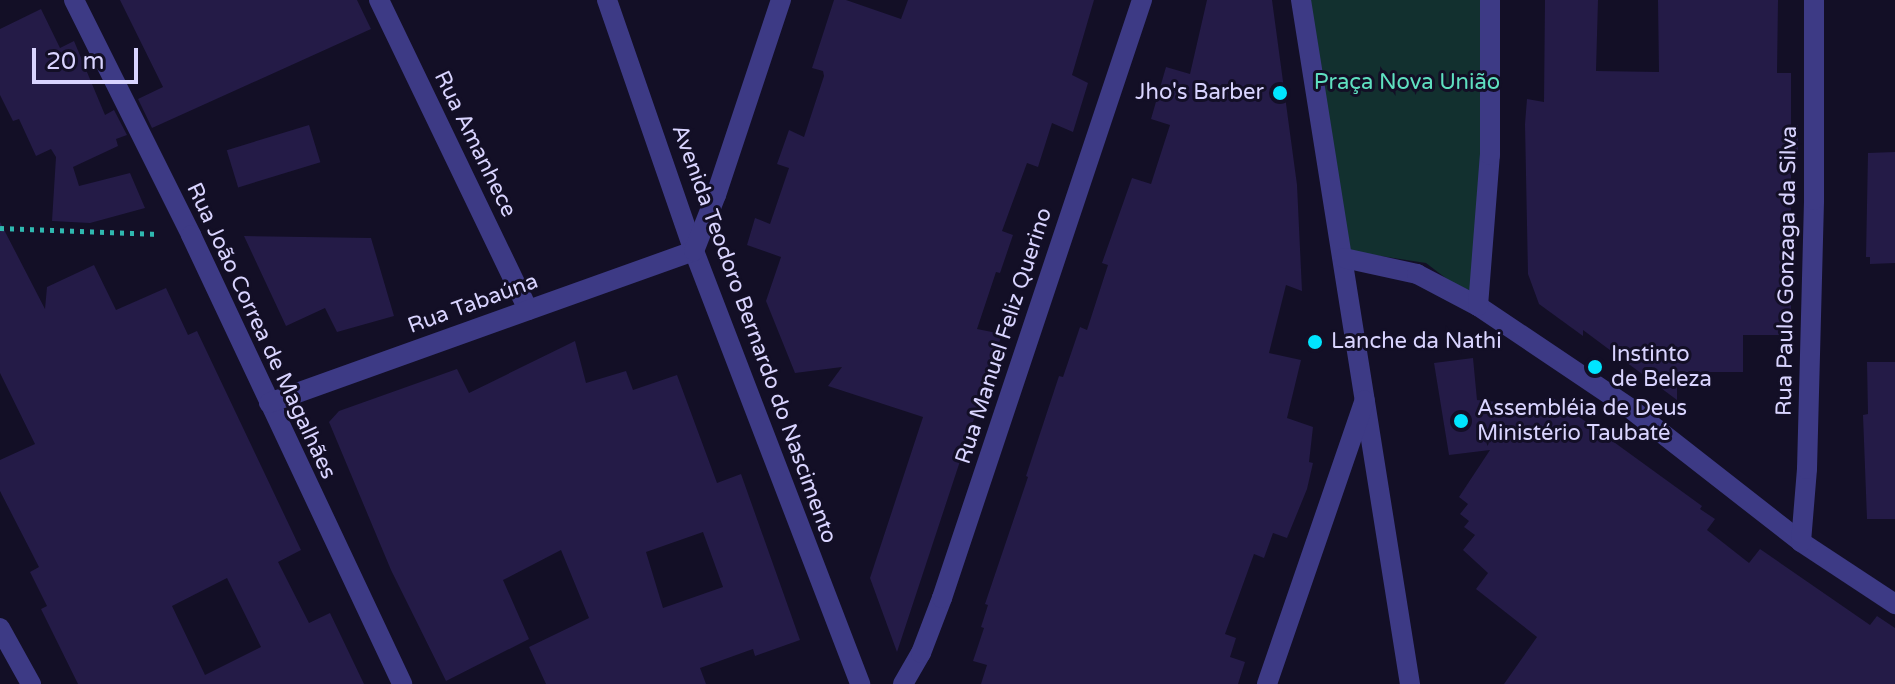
<!DOCTYPE html>
<meta charset="utf-8">
<style>
body{margin:0}
#map{position:relative;width:1895px;height:684px;overflow:hidden;background:#130f26;font-family:"Varela Round",sans-serif}
div>[style]{position:absolute}
[style*='--x']{left:calc(var(--x)*1px);top:calc(var(--y)*1px);width:calc(var(--w)*1px);rotate:calc(var(--a)*1deg)}
.green>*{inset:0;background:#12302f}
.building>*{inset:0;background:#241b47;transform-origin:0 0}
.path>*{height:5px;margin-top:-2.5px;transform-origin:0;background:repeating-linear-gradient(90deg,#2fb8b0 0 4px,transparent 0 10px)}
.minor>*{height:20px;margin:-10px;padding:0 10px;transform-origin:10px;border-radius:10px;background:#3d3a85}
.dots>*{width:22px;height:22px;translate:-50% -50%;box-sizing:border-box;border:4px solid #130f26;border-radius:50%}
span{translate:-50% -50%;white-space:nowrap;text-align:center;line-height:1.15;-webkit-text-stroke:6px #130f26;paint-order:stroke}
.park-label{font-size:22px;color:#5fe0c0}
.poi-label{font-size:22px;color:#d9d4ff}
.right{translate:-100% -50%;text-align:right}
.left{translate:0 -50%;text-align:left}
.street-label{font-size:22px;color:#d9d4ff}
.scale{position:absolute;left:32px;top:48px;width:106px;height:36px;box-sizing:border-box;border:4px solid #d9d4ff;border-top:0;padding-left:10px;font-size:24px;line-height:28px;white-space:nowrap;color:#d9d4ff;-webkit-text-stroke:6px #130f26;paint-order:stroke}
</style>
<div id="map">
<div class="green">
<i style="clip-path:polygon(1309px 0,1489px 0,1477px 302px,1426px 263px,1348px 251px)"></i>
</div>
<div class="building">
<i style="clip-path:polygon(120px 0,357px 0,371px 29px,152px 128px,138px 99px,163px 87px)"></i>
<i style="clip-path:polygon(834px 0,846px 0,901px 19px,908px 0,1094px 0,1072px 75px,1088px 83px,1073px 132px,1052px 123px,1038px 167px,1027px 163px,1002px 231px,1013px 235px,1000px 273px,996px 272px,977px 329px,1002px 334px,897px 652px,870px 578px,923px 417px,828px 386px,842px 367px,795px 373px,766px 301px,781px 257px,747px 245px,755px 218px,770px 224px,789px 168px,777px 164px,789px 130px,804px 137px,824px 76px,823px 71px,812px 68px)"></i>
<i style="clip-path:polygon(1207px 0,1272px 0,1297px 185px,1302px 291px,1286px 285px,1269px 353px,1301px 360px,1287px 418px,1313px 427px,1309px 462px,1313px 463px,1307px 489px,1287px 538px,1273px 533px,1264px 558px,1254px 554px,1225px 634px,1236px 638px,1230px 657px,1245px 662px,1238px 684px,981px 684px,987px 665px,973px 661px,984px 628px,981px 627px,988px 605px,985px 604px,1028px 477px,1026px 476px,1059px 376px,1063px 377px,1080px 327px,1087px 330px,1108px 265px,1102px 263px,1132px 178px,1151px 184px,1170px 125px,1151px 119px,1166px 67px,1190px 74px)"></i>
<i style="clip-path:polygon(1545px 0,1598px 0,1596px 71px,1659px 72px,1658px 0,1778px 0,1777px 73px,1791px 73px,1791px 125px,1798px 125px,1798px 154px,1791px 155px,1791px 335px,1743px 335px,1743px 372px,1677px 372px,1677px 400px,1583px 330px,1583px 336px,1539px 304px,1528px 274px,1525px 124px,1527px 99px,1544px 102px)"></i>
<i style="clip-path:polygon(41px 9px,60px 48px,74px 41px,105px 115px,114px 110px,127px 135px,116px 139px,118px 146px,73px 167px,79px 186px,130px 173px,145px 208px,90px 223px,52px 221px,56px 157px,51px 149px,36px 156px,19px 119px,13px 121px,0 95px,0 29px)"></i>
<i style="left:309px;top:125px;width:39px;height:86px;rotate:73deg"></i>
<i style="clip-path:polygon(1895px 152px,1895px 263px,1870px 264px,1870px 257px,1866px 257px,1868px 153px)"></i>
<i style="clip-path:polygon(evenodd,0 222px,45px 309px,47px 287px,94px 265px,116px 310px,166px 288px,188px 335px,197px 331px,301px 550px,278px 562px,309px 623px,330px 613px,364px 684px,78px 684px,41px 609px,47px 606px,30px 572px,39px 567px,0 491px,0 460px,35px 444px,0 373px,0 222px,227px 578px,261px 647px,205px 675px,172px 606px,227px 578px)"></i>
<i style="clip-path:polygon(244px 236px,371px 238px,394px 316px,337px 332px,325px 308px,286px 326px)"></i>
<i style="clip-path:polygon(evenodd,575px 341px,586px 383px,626px 371px,633px 390px,677px 375px,717px 483px,741px 474px,800px 640px,755px 656px,753px 649px,700px 668px,706px 684px,546px 684px,529px 647px,589px 618px,561px 550px,503px 580px,529px 639px,446px 681px,391px 570px,329px 422px,339px 411px,457px 369px,469px 393px,575px 341px,703px 532px,723px 587px,663px 608px,646px 552px,703px 532px)"></i>
<i style="clip-path:polygon(1473px 358px,1477px 400px,1508px 403px,1532px 417px,1549px 395px,1702px 506px,1700px 509px,1715px 519px,1707px 530px,1749px 563px,1760px 549px,1870px 625px,1877px 616px,1895px 628px,1895px 684px,1504px 684px,1537px 637px,1476px 589px,1488px 573px,1463px 550px,1475px 535px,1464px 527px,1469px 521px,1460px 514px,1468px 504px,1459px 497px,1490px 450px,1449px 455px,1434px 363px)"></i>
<i style="clip-path:polygon(1867px 362px,1895px 362px,1895px 519px,1867px 519px,1863px 415px,1868px 414px)"></i>
</div>
<div class="path">
<i style="--x:0;--y:228;--w:159;--a:2.2"></i>
</div>
<div class="minor">
<i style="--x:74;--y:0;--w:263;--a:63.5"></i>
<i style="--x:191;--y:235;--w:496;--a:64.8"></i>
<i style="--x:379;--y:0;--w:344;--a:64.3"></i>
<i style="--x:607;--y:0;--w:266;--a:70.9"></i>
<i style="--x:694;--y:251;--w:464;--a:69"></i>
<i style="--x:1301;--y:0;--w:693;--a:80.95"></i>
<i style="--x:1344;--y:258;--w:75;--a:12.4"></i>
<i style="--x:1417;--y:274;--w:69;--a:27.7"></i>
<i style="--x:1478;--y:306;--w:184;--a:33.9"></i>
<i style="--x:1631;--y:409;--w:216;--a:38"></i>
<i style="--x:1801;--y:542;--w:113;--a:33.4"></i>
<i style="--x:1478;--y:306;--w:151;--a:-85.5"></i>
<i style="--x:1490;--y:155;--w:155;--a:-90"></i>
<i style="--x:269;--y:403;--w:451;--a:-19.7"></i>
<i style="--x:694;--y:251;--w:60;--a:-68.6"></i>
<i style="--x:716;--y:195;--w:206;--a:-71.6"></i>
<i style="--x:1801;--y:542;--w:73;--a:-85.3"></i>
<i style="--x:1807;--y:469;--w:269;--a:-88.5"></i>
<i style="--x:1814;--y:200;--w:200;--a:-90"></i>
<i style="--x:0;--y:628;--w:64;--a:61"></i>
<i style="--x:903;--y:684;--w:36;--a:-60"></i>
<i style="--x:921;--y:653;--w:59;--a:-69.1"></i>
<i style="--x:942;--y:598;--w:631;--a:-71.51"></i>
<i style="--x:1267;--y:684;--w:300;--a:-71"></i>
</div>
<div class="dots">
<i style="left:1280px;top:93px;background:#00e5ff"></i>
<i style="left:1315px;top:342px;background:#00e5ff"></i>
<i style="left:1595px;top:367px;background:#00e5ff"></i>
<i style="left:1461px;top:421px;background:#00e5ff"></i>
</div>
<div class="park-label">
<span style="left:1407px;top:83px">Praça Nova União</span>
</div>
<div class="poi-label">
<span class="right" style="left:1264px;top:93px">Jho's Barber</span>
<span class="left" style="left:1331px;top:342px">Lanche da Nathi</span>
<span class="left" style="left:1611px;top:367px">Instinto<br>de Beleza</span>
<span class="left" style="left:1477px;top:421px">Assembléia de Deus<br>Ministério Taubaté</span>
</div>
<div class="street-label">
<span style="left:475px;top:144px;rotate:64deg">Rua Amanhece</span>
<span style="left:1787px;top:271px;rotate:-89deg">Rua Paulo Gonzaga da Silva</span>
<span style="left:473px;top:304px;rotate:-20deg">Rua Tabaúna</span>
<span style="left:261px;top:331px;rotate:65deg">Rua João Correa de Magalhães</span>
<span style="left:754px;top:334px;rotate:70deg">Avenida Teodoro Bernardo do Nascimento</span>
<span style="left:1004px;top:336px;rotate:-72deg">Rua Manuel Feliz Querino</span>
</div>
<div class="scale">20 m</div>
</div>
